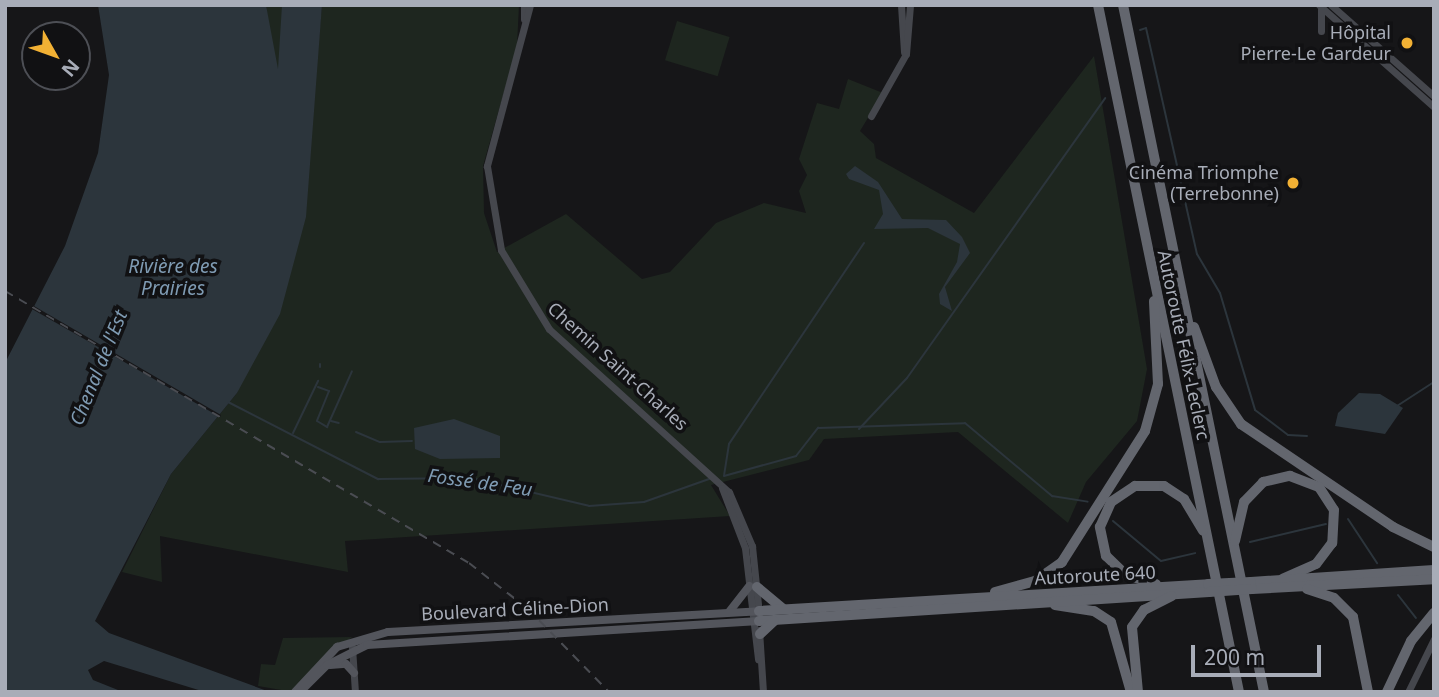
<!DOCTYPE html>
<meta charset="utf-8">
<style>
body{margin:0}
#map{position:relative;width:1439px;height:697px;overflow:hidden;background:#161618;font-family:"Noto Sans",sans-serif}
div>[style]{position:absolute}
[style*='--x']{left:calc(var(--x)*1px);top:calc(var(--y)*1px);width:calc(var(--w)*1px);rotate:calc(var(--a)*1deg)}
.green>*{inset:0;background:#1e261f;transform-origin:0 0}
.water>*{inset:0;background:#2c353c}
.pier>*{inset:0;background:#161618}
.stream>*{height:2px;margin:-1px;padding:0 1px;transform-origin:1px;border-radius:1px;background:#2c353c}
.secondary>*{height:7px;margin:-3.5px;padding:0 3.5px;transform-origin:3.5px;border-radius:3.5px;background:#45474d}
.primary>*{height:8px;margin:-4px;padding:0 4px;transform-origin:4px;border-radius:4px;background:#53555c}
.highway>*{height:10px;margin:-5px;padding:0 5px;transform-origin:5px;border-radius:5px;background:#63666e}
.rail>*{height:2px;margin-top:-1px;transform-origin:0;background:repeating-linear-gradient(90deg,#4a4c52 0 9px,transparent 0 16px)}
.highway-bridge>*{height:10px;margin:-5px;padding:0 5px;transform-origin:5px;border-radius:5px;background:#63666e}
.dots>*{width:19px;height:19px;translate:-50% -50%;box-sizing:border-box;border:4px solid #111113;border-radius:50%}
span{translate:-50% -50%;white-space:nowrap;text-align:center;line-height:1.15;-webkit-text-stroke:7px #111113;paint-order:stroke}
.poi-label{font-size:18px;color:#a8adb8}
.right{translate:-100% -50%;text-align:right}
.street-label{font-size:18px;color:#a8adb8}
.water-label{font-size:19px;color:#7f9bb3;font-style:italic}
.frame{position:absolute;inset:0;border:7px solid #a8adb8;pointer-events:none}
.north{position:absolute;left:21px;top:21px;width:70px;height:70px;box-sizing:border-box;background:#111113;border:2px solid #4d4f55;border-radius:50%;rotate:130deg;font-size:19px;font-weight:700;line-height:28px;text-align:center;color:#a8adb8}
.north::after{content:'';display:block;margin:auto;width:24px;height:32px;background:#f2b134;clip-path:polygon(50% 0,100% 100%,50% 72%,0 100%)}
.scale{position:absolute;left:1191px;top:645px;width:130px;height:32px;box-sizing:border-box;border:4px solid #a8adb8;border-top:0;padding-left:9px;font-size:21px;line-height:24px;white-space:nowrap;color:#a8adb8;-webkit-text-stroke:5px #111113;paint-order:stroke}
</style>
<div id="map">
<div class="green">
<i style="clip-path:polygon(266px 5px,283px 5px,279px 70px,273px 63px)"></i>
<i style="clip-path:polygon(322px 5px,519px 5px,517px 46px,483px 166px,484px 213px,497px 252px,566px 214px,642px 279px,670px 272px,716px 223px,764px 203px,806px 213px,799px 191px,807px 175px,799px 159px,817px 103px,839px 109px,848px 79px,883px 93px,860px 131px,874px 144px,876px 158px,974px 213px,1094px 56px,1147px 369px,1137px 421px,1086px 482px,1068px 523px,958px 432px,824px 439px,809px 460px,711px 485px,730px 516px,345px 541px,348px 572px,160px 536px,162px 582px,122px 572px,171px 474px,237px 393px,309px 144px)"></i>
<i style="left:677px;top:21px;width:55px;height:41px;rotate:17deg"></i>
<i style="clip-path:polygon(352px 637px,293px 692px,258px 686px,261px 664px,275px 665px,283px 638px)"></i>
</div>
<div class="water">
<i style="clip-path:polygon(98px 5px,266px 5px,278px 69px,282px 5px,322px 5px,306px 217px,280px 314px,237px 393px,171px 474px,95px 621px,109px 633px,270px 692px,205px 692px,104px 661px,88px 670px,93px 680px,123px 692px,5px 692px,5px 363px,65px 246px,98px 153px,109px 75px)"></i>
<i style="clip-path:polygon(855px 166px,878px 182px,902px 219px,946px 220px,962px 237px,970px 253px,945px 287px,952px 311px,940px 304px,939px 294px,957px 262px,960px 244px,928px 228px,874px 229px,883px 214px,879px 190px,849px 179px,846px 174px)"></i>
<i style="clip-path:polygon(1359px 393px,1380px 394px,1403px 408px,1385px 434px,1335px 426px,1338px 413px)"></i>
<i style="clip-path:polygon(454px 419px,500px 436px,500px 458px,440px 459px,415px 449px,414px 428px)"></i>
</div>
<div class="pier">
<i style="clip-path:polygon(34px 306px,221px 415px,220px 417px,32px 309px)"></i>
</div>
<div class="stream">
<i style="--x:1140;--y:30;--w:6;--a:-18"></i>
<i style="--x:1146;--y:28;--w:232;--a:77.3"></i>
<i style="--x:1197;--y:254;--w:45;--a:59.5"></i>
<i style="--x:1220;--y:293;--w:122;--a:73.3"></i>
<i style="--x:1255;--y:410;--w:41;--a:37.1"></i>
<i style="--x:1288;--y:435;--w:19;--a:3"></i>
<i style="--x:864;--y:243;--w:242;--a:123.9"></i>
<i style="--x:729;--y:444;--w:32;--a:99"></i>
<i style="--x:724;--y:476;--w:75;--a:-15.5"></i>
<i style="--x:796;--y:456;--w:36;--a:-52"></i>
<i style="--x:818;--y:428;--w:147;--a:-1.9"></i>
<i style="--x:965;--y:423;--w:114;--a:40"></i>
<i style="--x:1052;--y:496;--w:36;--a:9"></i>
<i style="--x:320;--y:367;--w:3;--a:-90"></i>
<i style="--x:318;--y:387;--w:12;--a:20"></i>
<i style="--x:329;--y:391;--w:32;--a:112"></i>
<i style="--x:317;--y:421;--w:12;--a:31"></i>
<i style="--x:327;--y:427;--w:61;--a:-65.9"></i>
<i style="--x:228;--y:402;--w:169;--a:27.2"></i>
<i style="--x:378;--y:479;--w:93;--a:-0.6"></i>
<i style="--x:471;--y:478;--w:121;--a:13.3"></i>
<i style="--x:589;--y:506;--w:55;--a:-4.2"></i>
<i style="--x:644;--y:502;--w:69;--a:-19.5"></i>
<i style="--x:1397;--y:406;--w:44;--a:-33"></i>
<i style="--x:331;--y:421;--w:8;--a:14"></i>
<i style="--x:859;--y:429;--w:70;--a:-46.7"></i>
<i style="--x:907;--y:378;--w:343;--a:-54.7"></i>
<i style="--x:356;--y:432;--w:26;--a:23"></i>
<i style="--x:380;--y:442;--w:32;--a:-2"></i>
<i style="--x:293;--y:433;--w:58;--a:-64.3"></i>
<i style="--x:1348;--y:519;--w:53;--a:56.6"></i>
<i style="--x:1113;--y:521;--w:62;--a:39.8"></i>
<i style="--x:1161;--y:561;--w:35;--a:-13"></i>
<i style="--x:1250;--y:542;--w:78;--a:-13.3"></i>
<i style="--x:1398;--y:595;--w:29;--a:52"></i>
</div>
<div class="secondary">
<i style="--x:524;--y:5;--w:14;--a:90"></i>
<i style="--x:530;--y:5;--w:167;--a:105"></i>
<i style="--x:487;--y:166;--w:85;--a:80.5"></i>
<i style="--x:501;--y:250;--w:92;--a:58.7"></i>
<i style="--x:549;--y:329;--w:243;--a:42.2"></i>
<i style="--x:729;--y:492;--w:59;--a:66.9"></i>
<i style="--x:752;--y:546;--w:68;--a:84.1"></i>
<i style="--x:901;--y:5;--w:47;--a:86.3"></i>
<i style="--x:1319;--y:5;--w:154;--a:41.6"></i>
<i style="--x:1331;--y:5;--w:137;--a:41.5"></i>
<i style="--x:1321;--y:31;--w:22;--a:-90"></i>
<i style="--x:871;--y:116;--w:71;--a:-60.6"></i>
<i style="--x:906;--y:54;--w:49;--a:-85.3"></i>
<i style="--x:722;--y:488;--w:64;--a:69"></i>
<i style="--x:745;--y:548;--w:112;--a:83.3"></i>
<i style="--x:759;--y:630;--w:62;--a:86.3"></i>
<i style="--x:352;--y:647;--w:45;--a:86.2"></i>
<i style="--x:1408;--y:692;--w:59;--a:-63.9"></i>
</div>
<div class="primary">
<i style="--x:729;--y:612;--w:33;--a:-52"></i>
<i style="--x:330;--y:665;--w:16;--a:-4"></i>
<i style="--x:346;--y:664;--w:12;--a:48"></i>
<i style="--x:295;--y:692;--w:62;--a:-47"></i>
<i style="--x:337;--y:647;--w:53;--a:-16.4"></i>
<i style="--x:388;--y:632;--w:372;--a:-3.2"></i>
<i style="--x:300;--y:692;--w:38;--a:-45"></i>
<i style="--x:327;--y:665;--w:45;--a:-26.6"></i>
<i style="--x:367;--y:645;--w:393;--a:-3.5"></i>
</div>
<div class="highway">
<i style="--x:1098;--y:5;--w:701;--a:78.4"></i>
<i style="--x:1123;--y:5;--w:701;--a:78.4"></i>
<i style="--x:1194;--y:327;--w:64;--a:69.9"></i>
<i style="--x:1216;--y:387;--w:45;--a:56"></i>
<i style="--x:1241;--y:424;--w:184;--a:34.1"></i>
<i style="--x:1393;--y:527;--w:46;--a:26"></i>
<i style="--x:1235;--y:541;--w:40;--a:-77"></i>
<i style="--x:1244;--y:502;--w:28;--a:-46"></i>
<i style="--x:1263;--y:482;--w:28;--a:-13"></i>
<i style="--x:1290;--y:476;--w:31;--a:21"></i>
<i style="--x:1319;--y:487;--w:27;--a:57"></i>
<i style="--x:1334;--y:510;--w:33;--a:93"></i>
<i style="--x:1332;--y:543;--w:26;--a:127"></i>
<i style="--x:1316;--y:564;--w:36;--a:156"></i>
<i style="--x:1251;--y:582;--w:183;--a:-3.8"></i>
<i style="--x:1156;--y:584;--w:31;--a:-163"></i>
<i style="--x:1126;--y:575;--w:28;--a:-136"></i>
<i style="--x:1106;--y:556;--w:30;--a:-102"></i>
<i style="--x:1100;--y:527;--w:27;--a:-66"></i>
<i style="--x:1111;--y:502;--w:29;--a:-34"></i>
<i style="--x:1135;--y:486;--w:29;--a:0"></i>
<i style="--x:1164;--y:486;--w:24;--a:33"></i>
<i style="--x:1184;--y:499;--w:37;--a:59"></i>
<i style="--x:757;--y:587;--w:34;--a:40"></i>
<i style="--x:1252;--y:589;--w:182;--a:-3.1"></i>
<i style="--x:1307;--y:589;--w:28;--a:18"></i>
<i style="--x:1334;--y:598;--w:27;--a:45"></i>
<i style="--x:1353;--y:617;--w:76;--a:78.7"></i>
<i style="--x:995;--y:592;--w:41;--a:-15.4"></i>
<i style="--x:1035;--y:581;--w:33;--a:-35"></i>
<i style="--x:1062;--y:562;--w:155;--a:-57.6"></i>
<i style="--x:1145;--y:431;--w:49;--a:-74.5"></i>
<i style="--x:1158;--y:384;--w:83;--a:-92.8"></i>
<i style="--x:1055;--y:605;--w:39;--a:9"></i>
<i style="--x:1094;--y:611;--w:20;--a:33"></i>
<i style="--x:1111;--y:622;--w:73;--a:74.1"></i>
<i style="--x:759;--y:611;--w:450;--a:-3.4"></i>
<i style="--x:759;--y:621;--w:451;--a:-3.7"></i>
<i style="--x:760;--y:634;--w:19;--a:-43"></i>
<i style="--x:1138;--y:692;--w:65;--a:-95.3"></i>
<i style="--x:1132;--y:627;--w:21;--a:-55"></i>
<i style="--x:1144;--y:610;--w:31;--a:-27"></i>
<i style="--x:1387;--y:692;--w:56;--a:-64.8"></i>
<i style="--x:1411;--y:641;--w:36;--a:-51"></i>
</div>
<div class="rail">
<i style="--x:5;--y:291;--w:538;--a:30.38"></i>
<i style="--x:469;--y:563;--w:75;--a:37.9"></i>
<i style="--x:528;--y:609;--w:116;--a:45.7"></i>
</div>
<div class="highway-bridge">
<i style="--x:1208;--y:584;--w:43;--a:-2.7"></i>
<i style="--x:1209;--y:592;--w:43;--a:-4"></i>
</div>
<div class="dots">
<i style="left:1407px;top:43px;background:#f2b134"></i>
<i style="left:1293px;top:183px;background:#f2b134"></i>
</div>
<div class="poi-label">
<span class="right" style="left:1391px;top:43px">Hôpital<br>Pierre-Le Gardeur</span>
<span class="right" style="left:1279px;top:183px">Cinéma Triomphe<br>(Terrebonne)</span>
</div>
<div class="street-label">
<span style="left:1184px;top:345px;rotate:78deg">Autoroute Félix-Leclerc</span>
<span style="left:618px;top:366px;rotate:42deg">Chemin Saint-Charles</span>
<span style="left:1095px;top:575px;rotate:-3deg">Autoroute 640</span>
<span style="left:515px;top:609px;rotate:-3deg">Boulevard Céline-Dion</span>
</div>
<div class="water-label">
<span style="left:173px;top:278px">Rivière des<br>Prairies</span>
<span style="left:99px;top:368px;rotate:-68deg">Chenal de l'Est</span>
<span style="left:480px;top:483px;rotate:8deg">Fossé de Feu</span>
</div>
<div class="frame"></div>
<div class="north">N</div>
<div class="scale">200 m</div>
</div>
